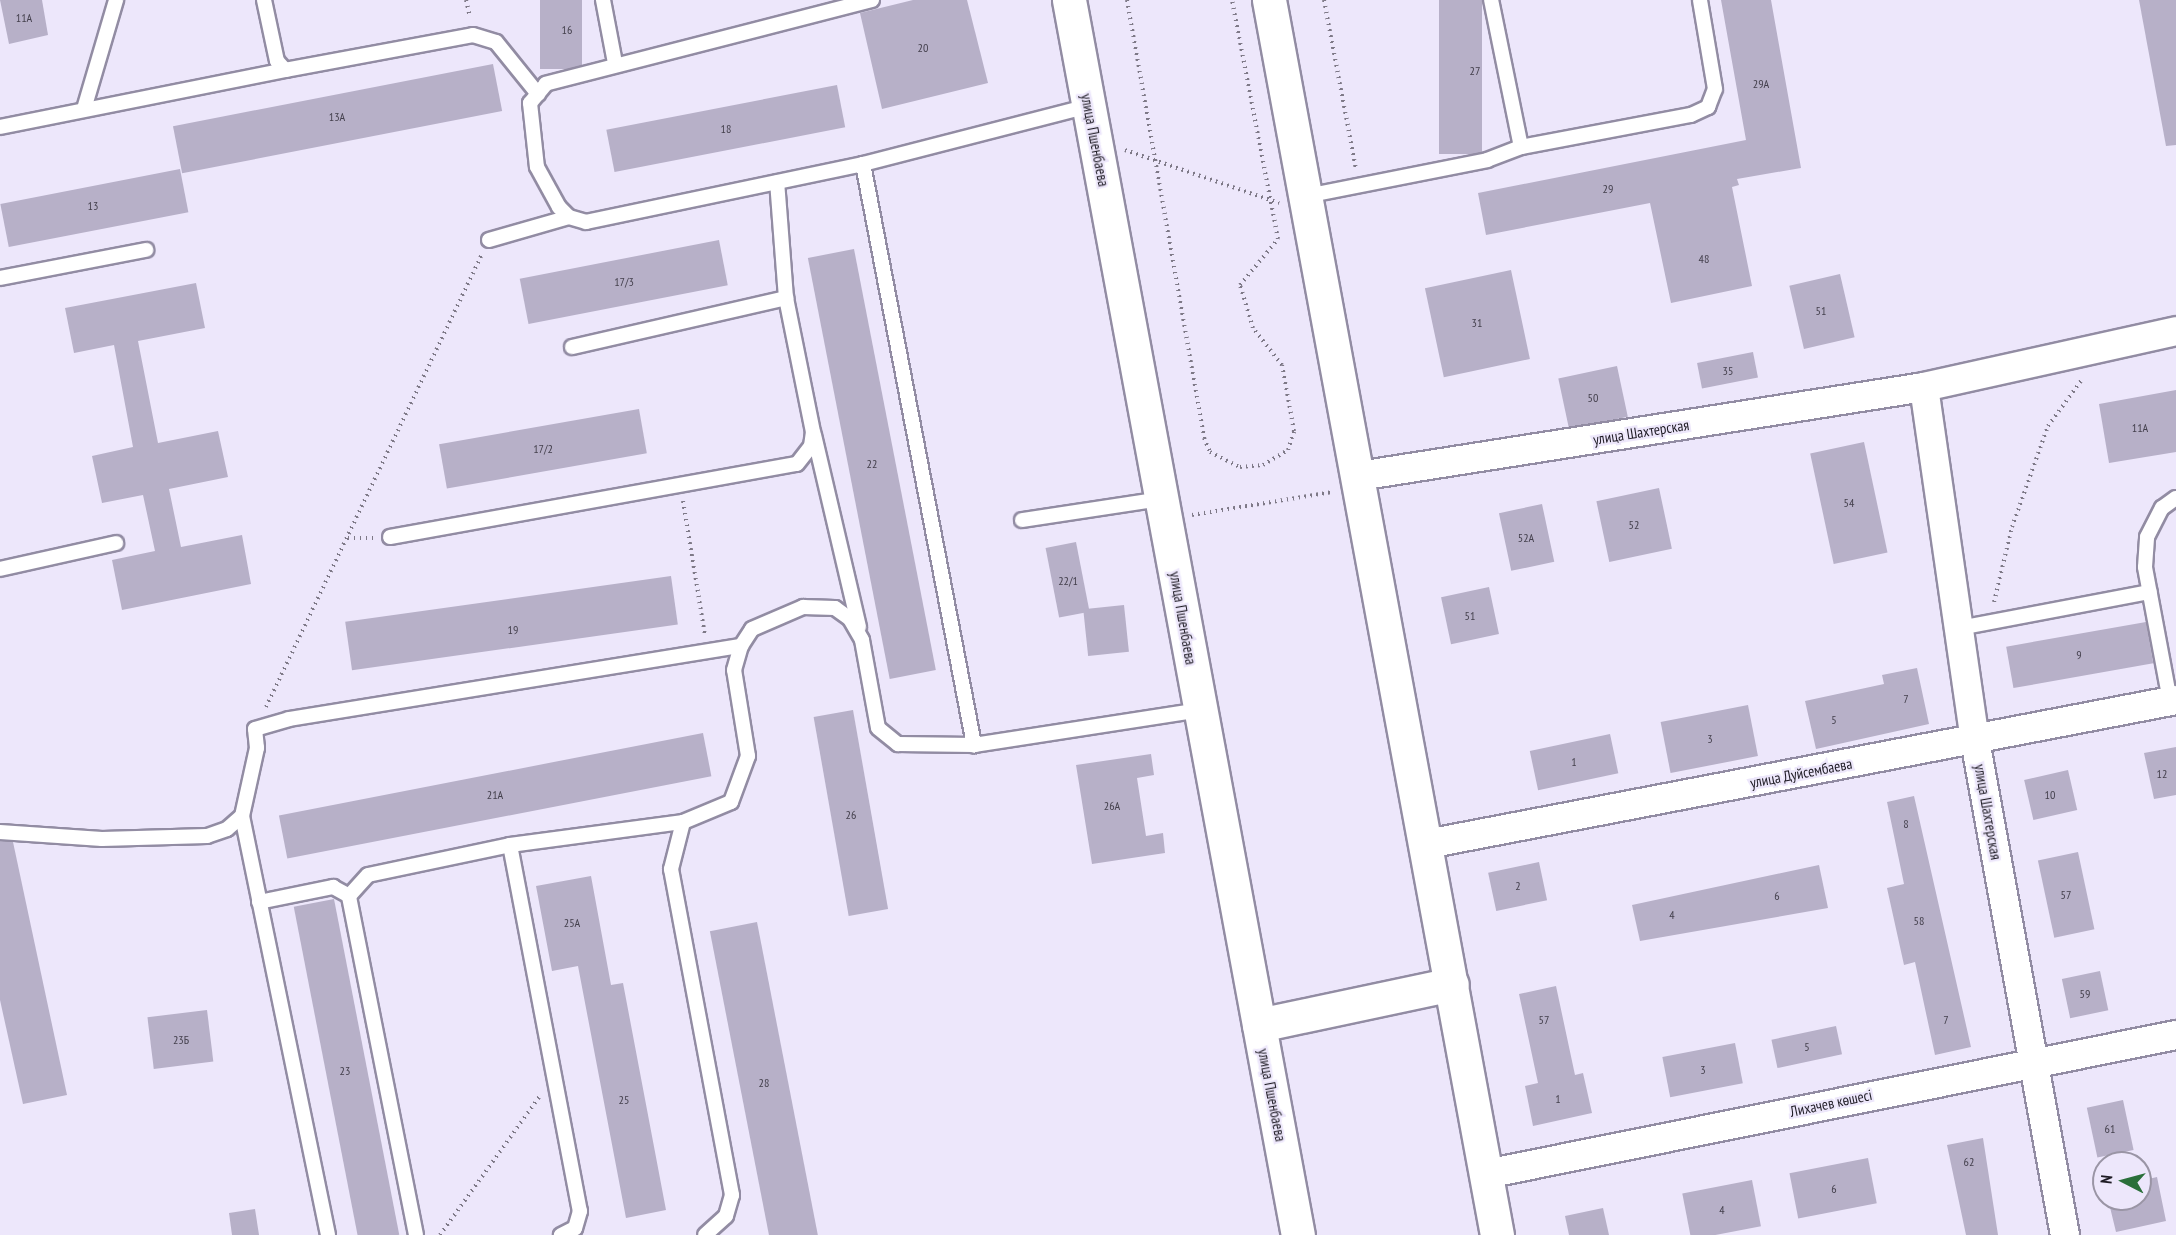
<!DOCTYPE html>
<meta charset="utf-8">
<style>
body{margin:0}
#map{position:relative;width:2176px;height:1235px;overflow:hidden;background:#ede7fb;font-family:"PT Sans Narrow",sans-serif}
div>[style]{position:absolute}
[style*='--x']{left:calc(var(--x)*1px);top:calc(var(--y)*1px);width:calc(var(--w)*1px);rotate:calc(var(--a)*1deg)}
.building>*{inset:0;background:#b7b0c8;transform-origin:0 0}
.path>*{height:4px;margin-top:-2px;transform-origin:0;background:repeating-linear-gradient(90deg,#7e7987 0 1.5px,transparent 0 6px)}
.roads{filter:drop-shadow(2px 0 #928ca3) drop-shadow(-2px 0 #928ca3) drop-shadow(0 2px #928ca3) drop-shadow(0 -2px #928ca3)}
.lane>*{height:14px;margin:-7px;padding:0 7px;transform-origin:7px;border-radius:7px;background:#fff}
.street>*{height:28px;margin:-14px;padding:0 14px;transform-origin:14px;border-radius:14px;background:#fff}
.secondary>*{height:33px;margin:-16.5px;padding:0 16.5px;transform-origin:16.5px;border-radius:16.5px;background:#fff}
span{translate:-50% -50%;white-space:nowrap;text-align:center;line-height:1.15;-webkit-text-stroke:4.5px #ede7fb;paint-order:stroke}
.number-label{font-size:12px;color:#44404d}
.number-label span{-webkit-text-stroke-width:0}
.street-label{font-size:15px;color:#1e1b24}
.north{position:absolute;left:2092px;top:1151px;width:60px;height:60px;box-sizing:border-box;background:#ede7fb;border:2px solid #9a95a5;border-radius:50%;rotate:276deg;font-size:16px;font-weight:700;line-height:24px;text-align:center;color:#1e1b24}
.north::after{content:'';display:block;margin:auto;width:21px;height:27px;background:#2a6f3a;clip-path:polygon(50% 0,100% 100%,50% 72%,0 100%)}
</style>
<div id="map">
<div class="building">
<i style="clip-path:polygon(0 0,42px 0,48px 35px,9px 44px)"></i>
<i style="left:540px;top:0;width:42px;height:69px"></i>
<i style="clip-path:polygon(913px 0,967px 0,988px 83px,882px 109px,860px 13px)"></i>
<i style="left:1439px;top:0;width:43px;height:154px"></i>
<i style="clip-path:polygon(1721px 0,1771px 0,1801px 168px,1737px 179px,1739px 185px,1732px 187px,1752px 286px,1671px 303px,1650px 203px,1486px 235px,1478px 193px,1746px 140px)"></i>
<i style="clip-path:polygon(2139px 0,2176px 0,2176px 145px,2166px 146px)"></i>
<i style="left:493px;top:64px;width:48px;height:326px;rotate:79deg"></i>
<i style="left:837px;top:85px;width:43px;height:235px;rotate:79deg"></i>
<i style="left:180px;top:169px;width:44px;height:183px;rotate:79deg"></i>
<i style="left:719px;top:240px;width:46px;height:203px;rotate:79deg"></i>
<i style="left:854px;top:249px;width:429px;height:47px;rotate:79deg"></i>
<i style="left:1511px;top:270px;width:91px;height:88px;rotate:78deg"></i>
<i style="left:1840px;top:274px;width:65px;height:52px;rotate:77deg"></i>
<i style="clip-path:polygon(196px 283px,205px 328px,138px 341px,158px 443px,218px 431px,228px 477px,169px 489px,181px 547px,242px 535px,251px 584px,122px 610px,112px 560px,155px 551px,143px 495px,102px 503px,92px 456px,133px 447px,114px 345px,74px 353px,65px 308px)"></i>
<i style="left:1753px;top:352px;width:26px;height:57px;rotate:79deg"></i>
<i style="left:1617px;top:366px;width:52px;height:60px;rotate:78deg"></i>
<i style="clip-path:polygon(2176px 390px,2176px 452px,2109px 463px,2099px 404px)"></i>
<i style="left:639px;top:409px;width:45px;height:203px;rotate:80deg"></i>
<i style="left:1864px;top:442px;width:113px;height:55px;rotate:78deg"></i>
<i style="left:1659px;top:488px;width:62px;height:64px;rotate:78deg"></i>
<i style="left:1542px;top:504px;width:59px;height:44px;rotate:78deg"></i>
<i style="left:1076px;top:542px;width:71px;height:31px;rotate:79deg"></i>
<i style="left:671px;top:576px;width:49px;height:329px;rotate:82deg"></i>
<i style="left:1489px;top:587px;width:48px;height:49px;rotate:78deg"></i>
<i style="left:1124px;top:605px;width:47px;height:41px;rotate:84deg"></i>
<i style="left:2146px;top:622px;width:42px;height:142px;rotate:80deg"></i>
<i style="clip-path:polygon(1917px 668px,1929px 724px,1816px 749px,1805px 701px,1884px 684px,1882px 675px)"></i>
<i style="left:1748px;top:705px;width:52px;height:89px;rotate:79deg"></i>
<i style="left:853px;top:710px;width:202px;height:40px;rotate:80deg"></i>
<i style="left:703px;top:733px;width:44px;height:432px;rotate:79deg"></i>
<i style="left:1610px;top:734px;width:40px;height:82px;rotate:78deg"></i>
<i style="clip-path:polygon(2176px 747px,2176px 795px,2154px 799px,2144px 753px)"></i>
<i style="clip-path:polygon(1151px 754px,1154px 775px,1137px 778px,1146px 836px,1163px 833px,1165px 853px,1092px 864px,1076px 765px)"></i>
<i style="left:2068px;top:770px;width:41px;height:45px;rotate:77deg"></i>
<i style="clip-path:polygon(1914px 796px,1971px 1047px,1935px 1055px,1915px 962px,1904px 965px,1887px 888px,1904px 884px,1887px 802px)"></i>
<i style="clip-path:polygon(0 841px,13px 842px,67px 1095px,23px 1104px,0 1000px)"></i>
<i style="left:2078px;top:852px;width:79px;height:41px;rotate:78deg"></i>
<i style="left:1539px;top:862px;width:39px;height:52px;rotate:78deg"></i>
<i style="clip-path:polygon(1819px 865px,1828px 908px,1640px 941px,1632px 905px)"></i>
<i style="clip-path:polygon(591px 876px,611px 985px,623px 983px,666px 1210px,626px 1218px,578px 966px,552px 971px,536px 886px)"></i>
<i style="left:334px;top:899px;width:342px;height:41px;rotate:79deg"></i>
<i style="left:757px;top:922px;width:319px;height:48px;rotate:79deg"></i>
<i style="left:2100px;top:971px;width:40px;height:39px;rotate:78deg"></i>
<i style="clip-path:polygon(1556px 986px,1575px 1075px,1583px 1073px,1592px 1113px,1533px 1126px,1525px 1086px,1538px 1083px,1519px 994px)"></i>
<i style="left:207px;top:1010px;width:52px;height:60px;rotate:83deg"></i>
<i style="left:1836px;top:1026px;width:29px;height:66px;rotate:78deg"></i>
<i style="left:1735px;top:1043px;width:41px;height:74px;rotate:79deg"></i>
<i style="left:2123px;top:1100px;width:51px;height:37px;rotate:78deg"></i>
<i style="clip-path:polygon(1983px 1138px,1998px 1235px,1966px 1235px,1947px 1145px)"></i>
<i style="left:1868px;top:1158px;width:46px;height:80px;rotate:79deg"></i>
<i style="clip-path:polygon(2157px 1177px,2166px 1221px,2116px 1232px,2108px 1199px,2140px 1199px,2140px 1181px)"></i>
<i style="left:1752px;top:1180px;width:47px;height:71px;rotate:79deg"></i>
<i style="clip-path:polygon(1603px 1208px,1609px 1235px,1569px 1235px,1565px 1216px)"></i>
<i style="clip-path:polygon(255px 1209px,259px 1235px,232px 1235px,229px 1213px)"></i>
</div>
<div class="path">
<i style="--x:466;--y:0;--w:17;--a:77"></i>
<i style="--x:1127;--y:0;--w:445;--a:80"></i>
<i style="--x:1204;--y:438;--w:15;--a:67"></i>
<i style="--x:1210;--y:452;--w:34;--a:27"></i>
<i style="--x:1240;--y:467;--w:23;--a:-5"></i>
<i style="--x:1263;--y:465;--w:29;--a:-31"></i>
<i style="--x:1288;--y:450;--w:20;--a:-72"></i>
<i style="--x:1294;--y:431;--w:67;--a:-100.3"></i>
<i style="--x:1282;--y:365;--w:47;--a:-128.1"></i>
<i style="--x:1253;--y:328;--w:45;--a:-106.8"></i>
<i style="--x:1240;--y:285;--w:60;--a:-50.4"></i>
<i style="--x:1278;--y:239;--w:243;--a:-100.9"></i>
<i style="--x:1324;--y:0;--w:173;--a:79.3"></i>
<i style="--x:1125;--y:150;--w:163;--a:19"></i>
<i style="--x:683;--y:501;--w:137;--a:80.7"></i>
<i style="--x:1192;--y:515;--w:142;--a:-9.3"></i>
<i style="--x:348;--y:538;--w:26;--a:0"></i>
<i style="--x:1994;--y:602;--w:77;--a:-76.5"></i>
<i style="--x:2012;--y:527;--w:107;--a:-70.4"></i>
<i style="--x:2048;--y:426;--w:59;--a:-53.9"></i>
<i style="--x:266;--y:707;--w:500;--a:-64.5"></i>
<i style="--x:440;--y:1235;--w:170;--a:-54.3"></i>
</div>
<div class="roads">
<div class="lane">
<i style="--x:264;--y:0;--w:62;--a:78"></i>
<i style="--x:277;--y:61;--w:12;--a:48"></i>
<i style="--x:285;--y:70;--w:191;--a:-10.5"></i>
<i style="--x:473;--y:35;--w:24;--a:17"></i>
<i style="--x:496;--y:42;--w:67;--a:51.1"></i>
<i style="--x:603;--y:0;--w:64;--a:79.2"></i>
<i style="--x:872;--y:0;--w:337;--a:165.6"></i>
<i style="--x:546;--y:84;--w:25;--a:130"></i>
<i style="--x:530;--y:103;--w:64;--a:83.8"></i>
<i style="--x:537;--y:167;--w:46;--a:61.2"></i>
<i style="--x:559;--y:207;--w:14;--a:45"></i>
<i style="--x:569;--y:217;--w:18;--a:16"></i>
<i style="--x:586;--y:222;--w:283;--a:-11.8"></i>
<i style="--x:863;--y:164;--w:233;--a:-14.4"></i>
<i style="--x:84;--y:109;--w:114;--a:-73.6"></i>
<i style="--x:0;--y:127;--w:291;--a:-11.3"></i>
<i style="--x:1521;--y:147;--w:173;--a:-10.7"></i>
<i style="--x:1691;--y:115;--w:19;--a:-25"></i>
<i style="--x:1708;--y:107;--w:19;--a:-69"></i>
<i style="--x:1715;--y:89;--w:90;--a:-99.6"></i>
<i style="--x:863;--y:164;--w:592;--a:79.18"></i>
<i style="--x:1306;--y:196;--w:185;--a:-11.2"></i>
<i style="--x:1487;--y:160;--w:36;--a:-21"></i>
<i style="--x:1521;--y:147;--w:150;--a:-101.5"></i>
<i style="--x:489;--y:240;--w:83;--a:-16"></i>
<i style="--x:0;--y:278;--w:149;--a:-10.9"></i>
<i style="--x:572;--y:347;--w:220;--a:-12.9"></i>
<i style="--x:814;--y:435;--w:197;--a:76.8"></i>
<i style="--x:1022;--y:520;--w:141;--a:-8.6"></i>
<i style="--x:390;--y:537;--w:413;--a:-10.2"></i>
<i style="--x:797;--y:464;--w:23;--a:-52"></i>
<i style="--x:811;--y:446;--w:14;--a:-82"></i>
<i style="--x:813;--y:432;--w:137;--a:-101.4"></i>
<i style="--x:786;--y:298;--w:116;--a:-94.4"></i>
<i style="--x:0;--y:569;--w:119;--a:-12.6"></i>
<i style="--x:1959;--y:628;--w:194;--a:-10.7"></i>
<i style="--x:2170;--y:701;--w:136;--a:-100.6"></i>
<i style="--x:2145;--y:567;--w:30;--a:-86"></i>
<i style="--x:2147;--y:537;--w:33;--a:-63"></i>
<i style="--x:2162;--y:508;--w:17;--a:-36"></i>
<i style="--x:242;--y:816;--w:428;--a:78.4"></i>
<i style="--x:683;--y:822;--w:49;--a:104.3"></i>
<i style="--x:671;--y:869;--w:332;--a:79.4"></i>
<i style="--x:732;--y:1195;--w:22;--a:106"></i>
<i style="--x:726;--y:1216;--w:28;--a:138"></i>
<i style="--x:0;--y:832;--w:102;--a:3.9"></i>
<i style="--x:102;--y:839;--w:105;--a:-1.6"></i>
<i style="--x:207;--y:836;--w:21;--a:-19"></i>
<i style="--x:227;--y:829;--w:20;--a:-41"></i>
<i style="--x:242;--y:816;--w:70;--a:-77.6"></i>
<i style="--x:257;--y:748;--w:19;--a:-96"></i>
<i style="--x:255;--y:729;--w:35;--a:-16"></i>
<i style="--x:289;--y:719;--w:458;--a:-9.2"></i>
<i style="--x:510;--y:845;--w:373;--a:79.2"></i>
<i style="--x:580;--y:1211;--w:18;--a:106"></i>
<i style="--x:575;--y:1228;--w:16;--a:153"></i>
<i style="--x:259;--y:902;--w:76;--a:-11.5"></i>
<i style="--x:333;--y:887;--w:18;--a:29"></i>
<i style="--x:416;--y:1235;--w:346;--a:-101.2"></i>
<i style="--x:349;--y:896;--w:28;--a:-48"></i>
<i style="--x:368;--y:875;--w:145;--a:-11.9"></i>
<i style="--x:510;--y:845;--w:175;--a:-7.6"></i>
<i style="--x:683;--y:822;--w:52;--a:-22.6"></i>
<i style="--x:731;--y:802;--w:49;--a:-69.7"></i>
<i style="--x:748;--y:756;--w:87;--a:-99.2"></i>
<i style="--x:734;--y:670;--w:25;--a:-74"></i>
<i style="--x:741;--y:646;--w:20;--a:-57"></i>
<i style="--x:752;--y:629;--w:56;--a:-23.3"></i>
<i style="--x:803;--y:607;--w:32;--a:2"></i>
<i style="--x:835;--y:608;--w:19;--a:36"></i>
<i style="--x:850;--y:619;--w:24;--a:60"></i>
<i style="--x:862;--y:640;--w:89;--a:79.7"></i>
<i style="--x:878;--y:728;--w:26;--a:39"></i>
<i style="--x:898;--y:744;--w:76;--a:0.8"></i>
<i style="--x:974;--y:745;--w:229;--a:-8.8"></i>
</div>
<div class="street">
<i style="--x:1924;--y:387;--w:357;--a:81.8"></i>
<i style="--x:1975;--y:740;--w:503;--a:79.7"></i>
<i style="--x:1359;--y:476;--w:572;--a:-8.95"></i>
<i style="--x:1924;--y:387;--w:258;--a:-12.5"></i>
<i style="--x:1427;--y:844;--w:763;--a:-10.88"></i>
<i style="--x:1486;--y:1174;--w:704;--a:-11.39"></i>
</div>
<div class="secondary">
<i style="--x:1069;--y:0;--w:1256;--a:79.5"></i>
<i style="--x:1269;--y:0;--w:1256;--a:79.54"></i>
<i style="--x:1259;--y:1025;--w:197;--a:-12"></i>
</div>
</div>
<div class="number-label">
<span style="left:24px;top:18px">11А</span>
<span style="left:567px;top:30px">16</span>
<span style="left:923px;top:48px">20</span>
<span style="left:1475px;top:71px">27</span>
<span style="left:1761px;top:84px">29А</span>
<span style="left:337px;top:117px">13А</span>
<span style="left:726px;top:129px">18</span>
<span style="left:1608px;top:189px">29</span>
<span style="left:93px;top:206px">13</span>
<span style="left:1704px;top:259px">48</span>
<span style="left:624px;top:282px">17/3</span>
<span style="left:1821px;top:311px">51</span>
<span style="left:1477px;top:323px">31</span>
<span style="left:1728px;top:371px">35</span>
<span style="left:1593px;top:398px">50</span>
<span style="left:2140px;top:428px">11А</span>
<span style="left:543px;top:449px">17/2</span>
<span style="left:872px;top:464px">22</span>
<span style="left:1849px;top:503px">54</span>
<span style="left:1634px;top:525px">52</span>
<span style="left:1526px;top:538px">52А</span>
<span style="left:1068px;top:581px">22/1</span>
<span style="left:1470px;top:616px">51</span>
<span style="left:513px;top:630px">19</span>
<span style="left:2079px;top:655px">9</span>
<span style="left:1906px;top:699px">7</span>
<span style="left:1834px;top:720px">5</span>
<span style="left:1710px;top:739px">3</span>
<span style="left:1574px;top:762px">1</span>
<span style="left:2162px;top:774px">12</span>
<span style="left:495px;top:795px">21А</span>
<span style="left:2050px;top:795px">10</span>
<span style="left:1112px;top:806px">26А</span>
<span style="left:851px;top:815px">26</span>
<span style="left:1906px;top:824px">8</span>
<span style="left:1518px;top:886px">2</span>
<span style="left:2066px;top:895px">57</span>
<span style="left:1777px;top:896px">6</span>
<span style="left:1672px;top:915px">4</span>
<span style="left:1919px;top:921px">58</span>
<span style="left:572px;top:923px">25А</span>
<span style="left:2085px;top:994px">59</span>
<span style="left:1544px;top:1020px">57</span>
<span style="left:1946px;top:1020px">7</span>
<span style="left:181px;top:1040px">23Б</span>
<span style="left:1807px;top:1047px">5</span>
<span style="left:1703px;top:1070px">3</span>
<span style="left:345px;top:1071px">23</span>
<span style="left:764px;top:1083px">28</span>
<span style="left:1558px;top:1099px">1</span>
<span style="left:624px;top:1100px">25</span>
<span style="left:2110px;top:1129px">61</span>
<span style="left:1969px;top:1162px">62</span>
<span style="left:1834px;top:1189px">6</span>
<span style="left:1722px;top:1210px">4</span>
</div>
<div class="street-label">
<span style="left:1095px;top:140px;rotate:79deg">улица Пшенбаева</span>
<span style="left:1641px;top:432px;rotate:-9deg">улица Шахтерская</span>
<span style="left:1183px;top:618px;rotate:80deg">улица Пшенбаева</span>
<span style="left:1801px;top:773px;rotate:-11deg">улица Дуйсембаева</span>
<span style="left:1988px;top:812px;rotate:80deg">улица Шахтерская</span>
<span style="left:1272px;top:1095px;rotate:79deg">улица Пшенбаева</span>
<span style="left:1831px;top:1103px;rotate:-12deg">Лихачев көшесі</span>
</div>
<div class="north">N</div>
</div>
